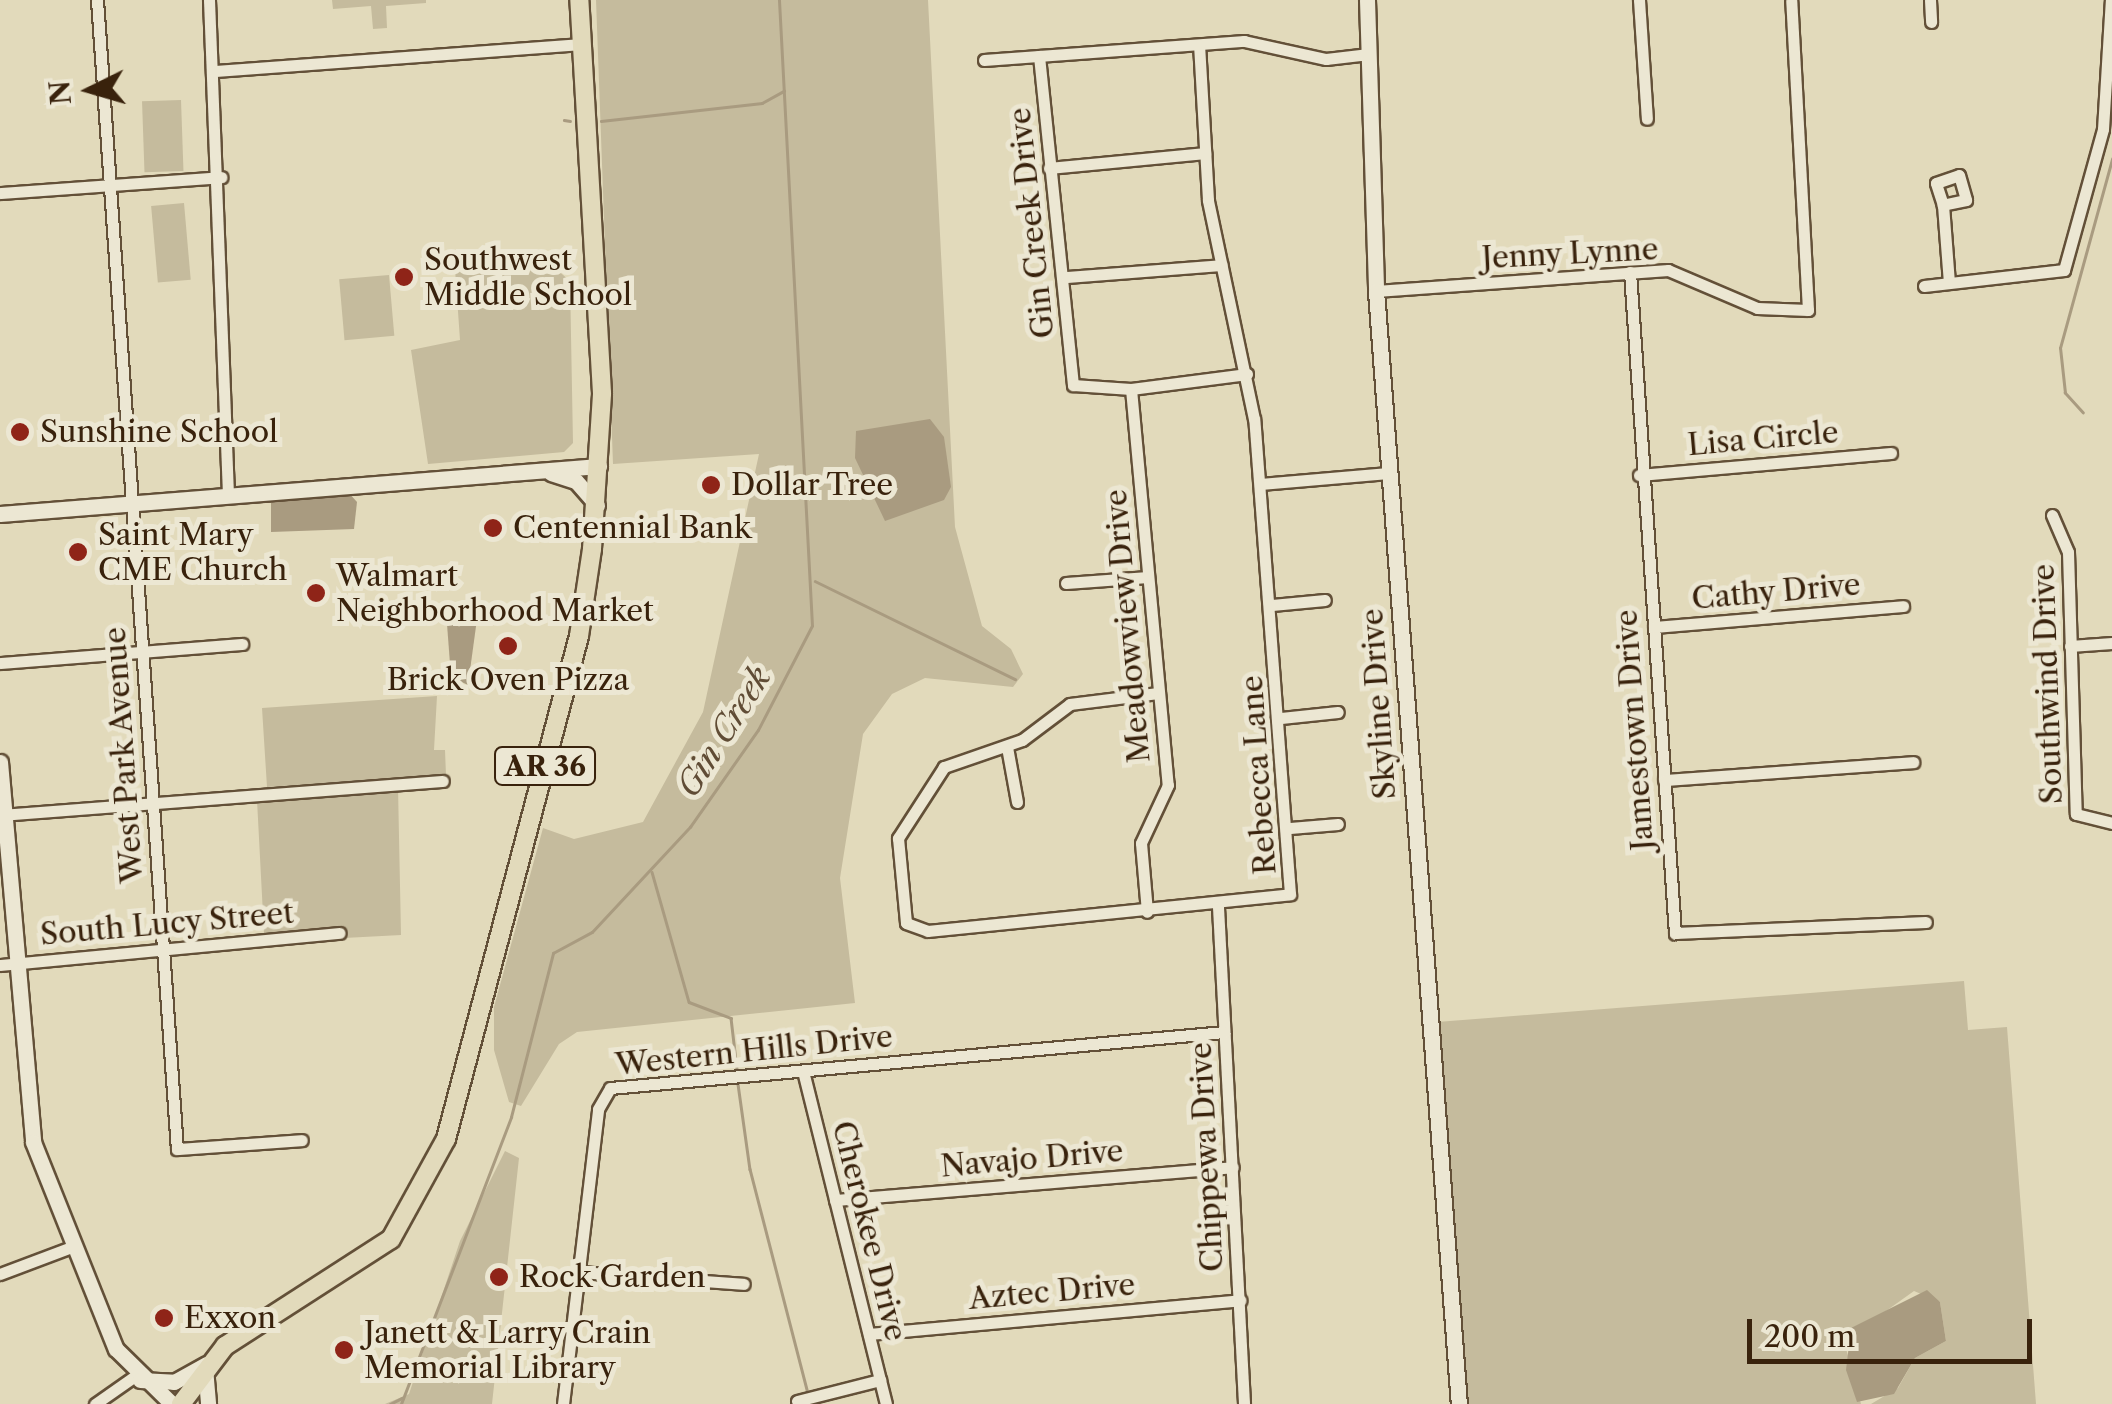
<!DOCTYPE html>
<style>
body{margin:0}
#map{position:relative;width:2112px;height:1404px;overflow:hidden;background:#e2dabb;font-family:"Libre Caslon Text",serif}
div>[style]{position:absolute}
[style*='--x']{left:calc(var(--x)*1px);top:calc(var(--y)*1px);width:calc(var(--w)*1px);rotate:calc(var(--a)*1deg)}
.green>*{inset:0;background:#c5bb9d;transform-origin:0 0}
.water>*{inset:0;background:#a99b80}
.stream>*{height:2.5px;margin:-1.25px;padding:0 1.25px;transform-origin:1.25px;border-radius:1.25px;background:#a99b80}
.roads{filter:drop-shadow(2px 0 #635038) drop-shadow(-2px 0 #635038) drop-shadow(0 2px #635038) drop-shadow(0 -2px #635038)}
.minor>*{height:11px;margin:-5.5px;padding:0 5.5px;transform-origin:5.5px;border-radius:5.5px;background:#ece7d3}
.tertiary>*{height:15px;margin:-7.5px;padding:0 7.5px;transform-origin:7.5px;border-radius:7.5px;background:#ece7d3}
.primary>*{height:18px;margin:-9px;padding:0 9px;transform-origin:9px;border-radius:9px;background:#e2dabb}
.dots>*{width:28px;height:28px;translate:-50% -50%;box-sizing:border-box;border:5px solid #ece7d3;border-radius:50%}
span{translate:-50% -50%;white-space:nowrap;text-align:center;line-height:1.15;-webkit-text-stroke:10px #ece7d3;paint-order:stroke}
.shield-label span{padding:2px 8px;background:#ece7d3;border:2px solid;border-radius:8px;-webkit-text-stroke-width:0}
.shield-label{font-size:28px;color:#39220c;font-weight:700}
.street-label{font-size:30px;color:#39220c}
.poi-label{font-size:30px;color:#39220c}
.left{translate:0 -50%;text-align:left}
.water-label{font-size:32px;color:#604c35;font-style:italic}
.north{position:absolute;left:40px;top:40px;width:100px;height:100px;-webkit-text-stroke:8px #ece7d3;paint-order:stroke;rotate:265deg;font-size:28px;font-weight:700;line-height:40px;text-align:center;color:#39220c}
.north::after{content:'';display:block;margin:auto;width:35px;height:45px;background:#39220c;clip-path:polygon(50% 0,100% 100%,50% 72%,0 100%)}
.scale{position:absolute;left:1747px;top:1319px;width:285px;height:45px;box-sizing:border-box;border:5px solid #39220c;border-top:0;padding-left:12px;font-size:30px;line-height:35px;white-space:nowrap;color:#39220c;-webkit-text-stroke:8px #ece7d3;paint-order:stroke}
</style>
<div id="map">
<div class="green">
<i style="clip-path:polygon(332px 0,426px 0,426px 3px,386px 6px,387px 28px,373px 29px,371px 6px,333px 9px)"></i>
<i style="clip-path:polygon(596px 0,928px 0,955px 527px,982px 626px,1011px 649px,1023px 674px,1013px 687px,925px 678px,892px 694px,863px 734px,840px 878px,855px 1003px,577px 1032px,559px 1044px,521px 1106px,509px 1102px,494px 1050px,494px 1007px,543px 828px,574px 839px,643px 822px,703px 712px,759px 454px,613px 464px)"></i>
<i style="left:181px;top:100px;width:71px;height:39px;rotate:88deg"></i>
<i style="left:184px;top:203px;width:77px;height:33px;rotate:85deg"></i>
<i style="clip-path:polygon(547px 261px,570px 281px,573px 443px,564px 452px,428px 464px,411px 350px,460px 340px,455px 269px)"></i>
<i style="left:389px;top:275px;width:61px;height:50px;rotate:85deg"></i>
<i style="clip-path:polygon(437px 696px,434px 750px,445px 750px,446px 775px,267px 787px,262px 708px)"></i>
<i style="clip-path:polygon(398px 787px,401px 935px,344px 938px,339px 926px,264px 934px,257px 800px)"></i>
<i style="clip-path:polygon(1964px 981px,1968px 1030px,2007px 1027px,2036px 1404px,1871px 1404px,1898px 1388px,1915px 1358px,1946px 1341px,1940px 1302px,1914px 1291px,1844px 1341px,1861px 1404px,1466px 1404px,1437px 1022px)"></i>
<i style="clip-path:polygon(505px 1151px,519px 1158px,492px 1404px,385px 1404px,409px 1394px,460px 1241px)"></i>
</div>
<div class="water">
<i style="clip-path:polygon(930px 419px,944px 437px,951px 487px,944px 500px,885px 521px,855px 458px,856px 431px)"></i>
<i style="clip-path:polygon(348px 492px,357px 502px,354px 529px,271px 532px,271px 503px,282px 496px)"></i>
<i style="clip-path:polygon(457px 612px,477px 619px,468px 685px,451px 677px,447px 624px)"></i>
<i style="clip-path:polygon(1927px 1290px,1940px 1302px,1946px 1341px,1915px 1358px,1894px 1394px,1857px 1402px,1846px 1370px,1851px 1328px)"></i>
</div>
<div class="stream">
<i style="--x:564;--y:120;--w:6;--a:9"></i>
<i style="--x:601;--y:121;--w:162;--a:-6.4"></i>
<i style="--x:762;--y:103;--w:25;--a:-29"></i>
<i style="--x:2083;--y:413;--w:27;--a:-132"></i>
<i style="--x:2065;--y:393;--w:45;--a:-96.3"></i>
<i style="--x:2060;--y:348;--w:196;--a:-74.6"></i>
<i style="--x:815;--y:581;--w:223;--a:26.1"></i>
<i style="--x:652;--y:872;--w:135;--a:74.1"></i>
<i style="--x:689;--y:1002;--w:45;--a:20.9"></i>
<i style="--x:731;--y:1018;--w:51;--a:83.3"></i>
<i style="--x:738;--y:1084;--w:86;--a:82"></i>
<i style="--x:750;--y:1169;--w:228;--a:75.5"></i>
<i style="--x:390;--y:1404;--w:13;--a:-27"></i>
<i style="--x:401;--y:1404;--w:307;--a:-69"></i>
<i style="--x:511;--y:1117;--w:169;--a:-75.6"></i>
<i style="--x:553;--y:953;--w:44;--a:-28.3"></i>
<i style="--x:592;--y:932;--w:144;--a:-47"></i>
<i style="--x:690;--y:827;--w:118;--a:-55"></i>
<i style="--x:758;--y:730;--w:117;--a:-62.6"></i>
<i style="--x:812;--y:626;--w:627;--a:-93.02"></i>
</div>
<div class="roads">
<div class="minor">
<i style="--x:97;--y:0;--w:1152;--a:86.02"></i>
<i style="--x:177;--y:1149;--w:125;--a:-4.1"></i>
<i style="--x:209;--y:0;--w:493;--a:87.8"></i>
<i style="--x:1639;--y:0;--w:119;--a:86.2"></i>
<i style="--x:1930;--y:0;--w:22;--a:87"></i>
<i style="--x:1039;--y:56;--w:331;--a:84.1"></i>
<i style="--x:1073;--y:385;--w:58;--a:3.9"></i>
<i style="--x:1131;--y:389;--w:117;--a:-7.4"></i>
<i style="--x:984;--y:60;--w:261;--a:-4.2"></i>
<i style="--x:1244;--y:41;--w:84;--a:12.4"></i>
<i style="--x:1326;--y:59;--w:43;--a:-6.6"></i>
<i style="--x:214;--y:71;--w:370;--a:-4.2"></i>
<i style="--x:1049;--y:168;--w:157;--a:-5.5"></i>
<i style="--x:0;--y:193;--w:222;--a:-4.1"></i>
<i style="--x:1943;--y:205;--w:23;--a:-108"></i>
<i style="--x:1936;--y:183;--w:24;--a:-19"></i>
<i style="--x:1959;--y:175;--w:26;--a:74"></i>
<i style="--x:1966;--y:200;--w:24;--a:168"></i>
<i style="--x:1943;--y:205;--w:78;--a:85.6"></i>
<i style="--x:1630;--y:272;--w:663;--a:86.11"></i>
<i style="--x:1675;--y:933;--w:251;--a:-2.5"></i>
<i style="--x:1066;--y:277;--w:156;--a:-4.4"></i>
<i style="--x:1924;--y:286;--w:141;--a:-6.5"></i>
<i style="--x:2064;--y:270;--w:146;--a:-74.5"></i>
<i style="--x:2103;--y:129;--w:129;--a:-86.5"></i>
<i style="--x:1376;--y:291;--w:293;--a:-4.1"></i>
<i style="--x:1668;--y:270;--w:97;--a:23.1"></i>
<i style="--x:1757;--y:308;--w:51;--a:2.2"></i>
<i style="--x:1808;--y:310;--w:310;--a:-93.1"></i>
<i style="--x:1131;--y:389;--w:398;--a:84.7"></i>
<i style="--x:1168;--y:785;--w:64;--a:115"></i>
<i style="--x:1141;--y:843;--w:69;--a:85"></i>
<i style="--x:1639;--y:475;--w:253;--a:-5"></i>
<i style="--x:1260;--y:484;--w:129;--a:-4.9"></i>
<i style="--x:2052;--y:515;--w:40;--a:66.6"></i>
<i style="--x:2068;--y:552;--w:262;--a:88.3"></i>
<i style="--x:2076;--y:814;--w:37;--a:14"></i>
<i style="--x:1066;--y:583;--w:82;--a:-4.2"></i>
<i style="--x:1272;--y:605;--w:53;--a:-5.4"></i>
<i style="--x:1654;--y:627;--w:250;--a:-4.8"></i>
<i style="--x:2070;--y:646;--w:42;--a:-4.1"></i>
<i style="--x:0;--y:663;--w:243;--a:-4.5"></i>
<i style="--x:1158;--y:693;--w:89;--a:172.9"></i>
<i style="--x:1070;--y:704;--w:60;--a:143.1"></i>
<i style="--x:1022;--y:740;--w:83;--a:160.9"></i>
<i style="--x:944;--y:767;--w:85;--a:122.9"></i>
<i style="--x:898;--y:838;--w:85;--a:84.6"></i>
<i style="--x:906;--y:923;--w:23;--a:20"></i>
<i style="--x:928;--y:931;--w:364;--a:-5.8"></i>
<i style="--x:1290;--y:894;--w:476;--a:-94.3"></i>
<i style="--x:1254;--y:419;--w:224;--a:-101.9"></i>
<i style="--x:1208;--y:200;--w:155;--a:-93.3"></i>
<i style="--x:1281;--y:718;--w:57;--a:-6"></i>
<i style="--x:1007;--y:747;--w:56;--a:79.7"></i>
<i style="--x:1664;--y:780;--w:250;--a:-4.1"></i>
<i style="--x:0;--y:815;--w:444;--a:-4.4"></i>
<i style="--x:1290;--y:828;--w:48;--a:-4.8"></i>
<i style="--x:1218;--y:907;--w:498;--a:87"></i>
<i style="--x:0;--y:965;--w:341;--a:-5.4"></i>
<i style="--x:803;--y:1071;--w:343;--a:76"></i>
<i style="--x:835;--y:1200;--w:399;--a:-4.7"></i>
<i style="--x:578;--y:1272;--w:166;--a:4.1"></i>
<i style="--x:0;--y:1274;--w:77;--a:-20.6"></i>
<i style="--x:869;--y:1334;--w:373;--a:-5.2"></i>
<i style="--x:797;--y:1401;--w:86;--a:-14.2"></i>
<i style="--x:95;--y:1404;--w:49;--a:-35"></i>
<i style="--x:563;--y:1404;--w:297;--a:-83.2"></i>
<i style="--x:598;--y:1109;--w:24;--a:-60"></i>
<i style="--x:610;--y:1088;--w:617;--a:-5.21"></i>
</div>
<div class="tertiary">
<i style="--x:1367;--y:0;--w:291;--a:88.2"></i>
<i style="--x:1376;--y:291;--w:1116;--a:85.74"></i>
<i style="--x:551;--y:473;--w:26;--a:18"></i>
<i style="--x:576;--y:481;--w:32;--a:49"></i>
<i style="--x:0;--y:514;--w:601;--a:-4.58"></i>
<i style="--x:0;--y:762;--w:381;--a:85"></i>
<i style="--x:33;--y:1142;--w:223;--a:68.2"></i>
<i style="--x:116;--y:1349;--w:78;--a:44.5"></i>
<i style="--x:205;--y:1368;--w:36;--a:85"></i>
<i style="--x:140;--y:1380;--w:34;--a:3"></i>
<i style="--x:174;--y:1382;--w:37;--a:-29"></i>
</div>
<div class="primary">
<i style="--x:181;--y:1404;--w:73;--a:-52.8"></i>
<i style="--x:225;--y:1346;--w:197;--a:-32.8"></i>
<i style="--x:391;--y:1239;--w:114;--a:-61.2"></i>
<i style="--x:446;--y:1139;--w:520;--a:-75.19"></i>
<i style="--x:579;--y:636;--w:88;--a:-81.5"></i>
<i style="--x:592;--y:549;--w:156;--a:-86.3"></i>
<i style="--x:602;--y:393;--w:394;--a:-93.3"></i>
</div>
</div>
<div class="dots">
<i style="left:404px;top:277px;background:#8f2418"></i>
<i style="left:20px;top:432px;background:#8f2418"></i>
<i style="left:711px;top:485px;background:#8f2418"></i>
<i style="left:493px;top:528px;background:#8f2418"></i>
<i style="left:78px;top:552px;background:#8f2418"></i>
<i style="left:316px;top:593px;background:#8f2418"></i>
<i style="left:508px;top:646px;background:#8f2418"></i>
<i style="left:499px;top:1277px;background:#8f2418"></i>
<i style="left:164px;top:1318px;background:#8f2418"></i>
<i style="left:344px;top:1350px;background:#8f2418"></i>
</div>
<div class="shield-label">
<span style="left:545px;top:766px">AR 36</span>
</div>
<div class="street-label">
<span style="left:1032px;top:223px;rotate:-96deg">Gin Creek Drive</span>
<span style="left:1570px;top:254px;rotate:-3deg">Jenny Lynne</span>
<span style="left:1763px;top:439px;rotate:-5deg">Lisa Circle</span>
<span style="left:1776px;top:592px;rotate:-5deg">Cathy Drive</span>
<span style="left:1128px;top:626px;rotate:-95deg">Meadowview Drive</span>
<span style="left:2048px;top:684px;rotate:-92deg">Southwind Drive</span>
<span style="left:1379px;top:704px;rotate:-94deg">Skyline Drive</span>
<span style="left:1635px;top:730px;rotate:-94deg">Jamestown Drive</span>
<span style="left:124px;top:755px;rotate:-94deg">West Park Avenue</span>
<span style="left:1259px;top:775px;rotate:-94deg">Rebecca Lane</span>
<span style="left:167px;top:924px;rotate:-5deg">South Lucy Street</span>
<span style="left:754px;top:1051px;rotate:-6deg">Western Hills Drive</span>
<span style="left:1207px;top:1157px;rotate:-93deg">Chippewa Drive</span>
<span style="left:1032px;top:1159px;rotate:-5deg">Navajo Drive</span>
<span style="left:869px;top:1231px;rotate:76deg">Cherokee Drive</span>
<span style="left:1052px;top:1292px;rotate:-5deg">Aztec Drive</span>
</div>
<div class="poi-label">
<span class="left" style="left:424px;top:277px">Southwest<br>Middle School</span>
<span class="left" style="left:40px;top:432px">Sunshine School</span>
<span class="left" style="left:731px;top:485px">Dollar Tree</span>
<span class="left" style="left:513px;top:528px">Centennial Bank</span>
<span class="left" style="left:98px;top:552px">Saint Mary<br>CME Church</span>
<span class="left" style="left:336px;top:593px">Walmart<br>Neighborhood Market</span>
<span style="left:508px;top:680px">Brick Oven Pizza</span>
<span class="left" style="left:519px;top:1277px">Rock Garden</span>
<span class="left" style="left:184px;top:1318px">Exxon</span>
<span class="left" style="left:364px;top:1350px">Janett &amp; Larry Crain<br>Memorial Library</span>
</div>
<div class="water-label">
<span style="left:724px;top:732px;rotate:-58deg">Gin Creek</span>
</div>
<div class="north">N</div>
<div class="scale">200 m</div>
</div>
